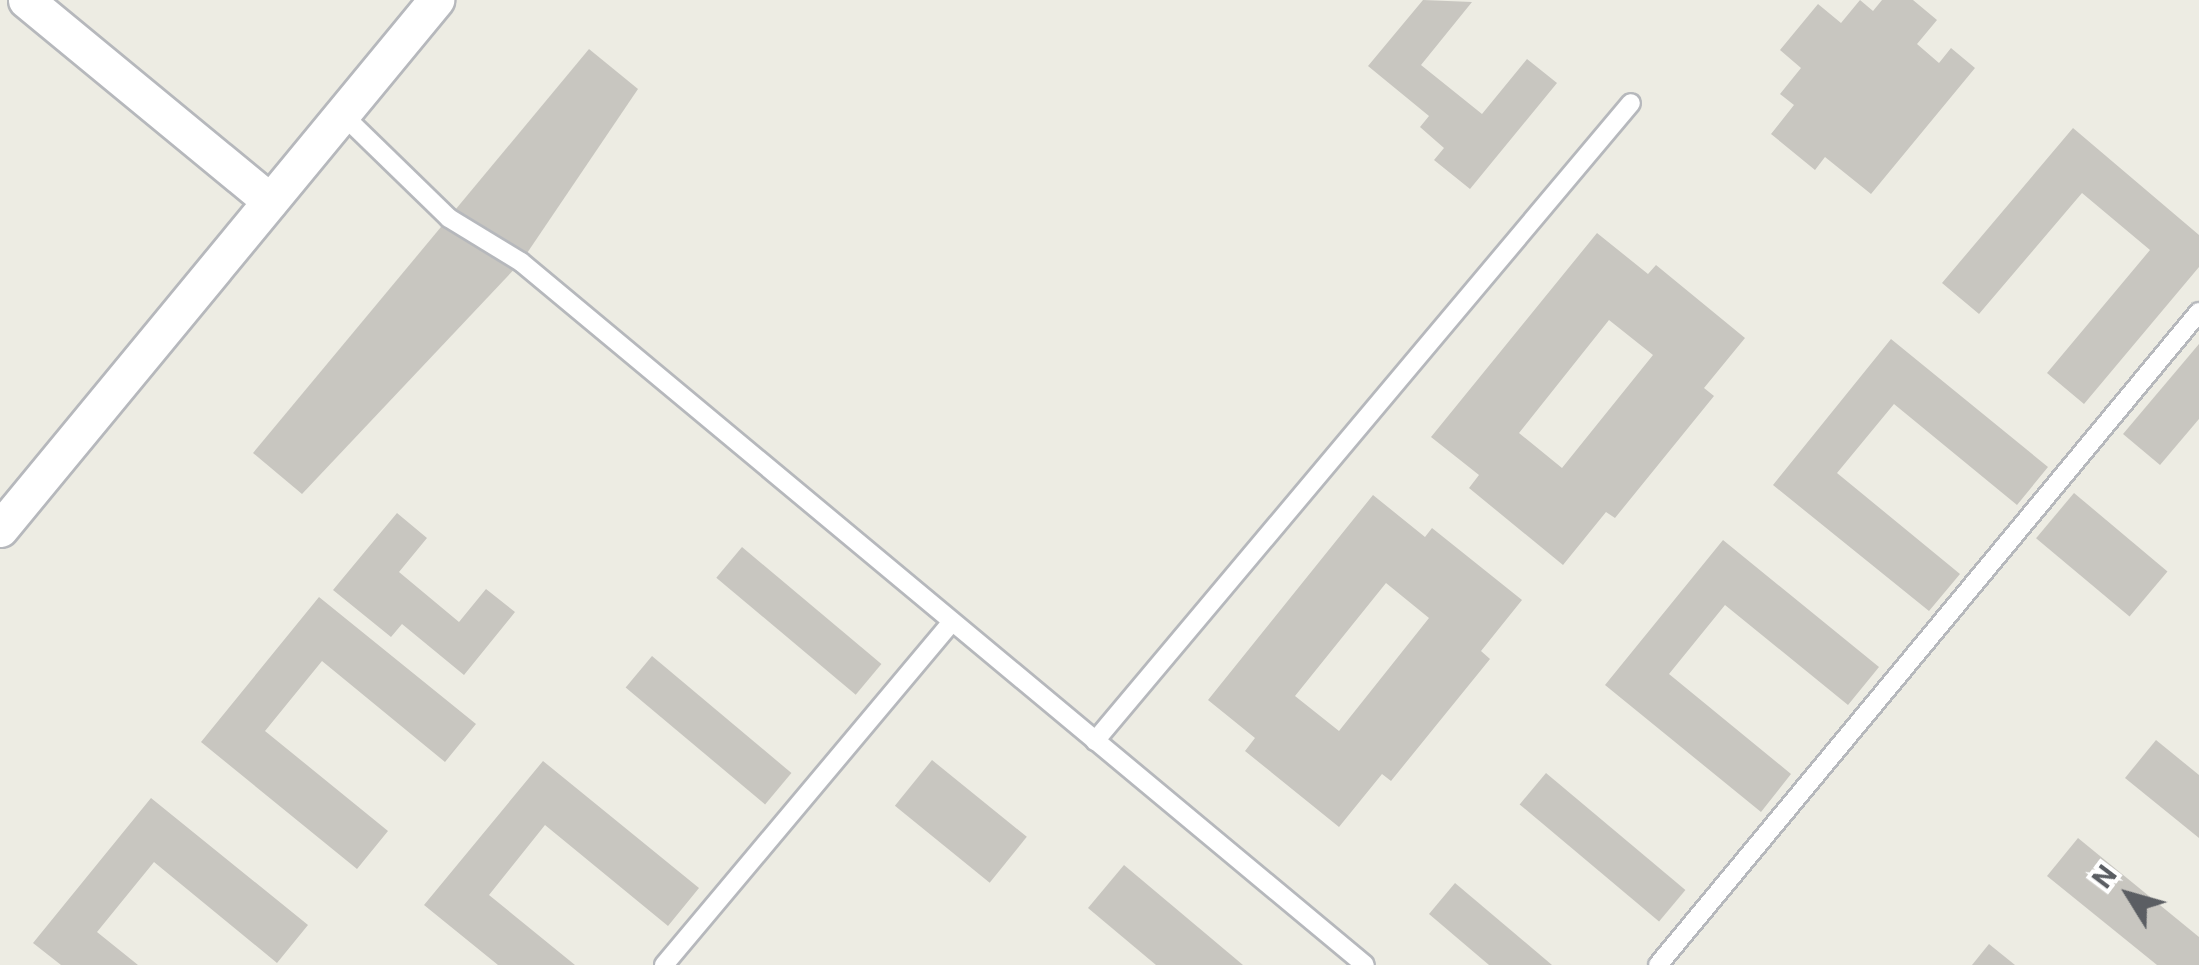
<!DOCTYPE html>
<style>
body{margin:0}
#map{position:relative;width:2199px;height:965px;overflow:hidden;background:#edece3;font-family:Roboto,sans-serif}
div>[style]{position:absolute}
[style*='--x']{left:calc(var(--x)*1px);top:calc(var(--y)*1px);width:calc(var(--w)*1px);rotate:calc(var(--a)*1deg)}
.building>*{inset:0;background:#c8c6c0;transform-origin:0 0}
.roads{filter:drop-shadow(2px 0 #b6b8bc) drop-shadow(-2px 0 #b6b8bc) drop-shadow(0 2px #b6b8bc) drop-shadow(0 -2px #b6b8bc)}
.lane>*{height:18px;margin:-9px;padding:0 9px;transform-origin:9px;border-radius:9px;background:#fff}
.street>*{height:35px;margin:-17.5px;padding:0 17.5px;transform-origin:17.5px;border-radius:17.5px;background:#fff}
span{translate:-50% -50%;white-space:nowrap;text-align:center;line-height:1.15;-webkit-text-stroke:10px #fff;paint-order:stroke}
.north{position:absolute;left:2079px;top:845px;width:100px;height:100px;-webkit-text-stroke:8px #fff;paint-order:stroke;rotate:307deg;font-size:28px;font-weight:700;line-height:40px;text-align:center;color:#5b5e63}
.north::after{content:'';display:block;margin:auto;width:35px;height:45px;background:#5b5e63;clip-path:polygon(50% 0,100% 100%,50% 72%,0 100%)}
</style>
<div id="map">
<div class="building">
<i style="clip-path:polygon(1423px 0,1472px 2px,1421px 65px,1482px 114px,1527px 59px,1557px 83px,1470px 189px,1434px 160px,1444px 148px,1420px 127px,1429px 116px,1368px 66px)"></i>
<i style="clip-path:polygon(1860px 0,1873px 11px,1882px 0,1913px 0,1937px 20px,1917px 44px,1939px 63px,1951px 48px,1975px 68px,1871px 194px,1825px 157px,1815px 170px,1771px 134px,1794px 105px,1780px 94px,1801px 68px,1780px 50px,1818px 4px,1841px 23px)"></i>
<i style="clip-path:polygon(589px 49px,638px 89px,521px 262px,302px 494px,253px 453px)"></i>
<i style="clip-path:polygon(2073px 128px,2199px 235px,2199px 267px,2084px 404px,2047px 373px,2150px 250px,2082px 193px,1979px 314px,1942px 283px)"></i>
<i style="clip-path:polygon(evenodd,1597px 233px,1648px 274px,1656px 265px,1745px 338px,1704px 388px,1714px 396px,1615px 518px,1606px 512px,1563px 565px,1469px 488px,1479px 475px,1431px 437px,1597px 233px,1609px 320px,1653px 355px,1562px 468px,1519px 433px,1609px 320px)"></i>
<i style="clip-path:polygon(1891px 339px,2048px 467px,2017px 505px,1894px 404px,1837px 473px,1960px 574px,1929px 611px,1773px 485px)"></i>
<i style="clip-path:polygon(2199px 344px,2199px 419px,2160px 465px,2123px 434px)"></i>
<i style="left:2074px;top:493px;width:122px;height:59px;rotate:40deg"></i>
<i style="clip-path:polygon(evenodd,1373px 495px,1425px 537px,1432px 528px,1522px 600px,1481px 651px,1490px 659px,1391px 781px,1382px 774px,1339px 827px,1245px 751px,1255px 738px,1208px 700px,1373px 495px,1386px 583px,1429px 618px,1339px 731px,1295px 696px,1386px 583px)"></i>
<i style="clip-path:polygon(397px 513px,427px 538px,399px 572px,459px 622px,486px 589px,515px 612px,464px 675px,402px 624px,391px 637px,333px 590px)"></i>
<i style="clip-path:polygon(1723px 540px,1879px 667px,1848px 705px,1725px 605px,1669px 674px,1791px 774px,1761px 812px,1605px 685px)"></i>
<i style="left:742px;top:547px;width:182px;height:40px;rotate:40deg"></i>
<i style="clip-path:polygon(319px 597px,476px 724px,445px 762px,322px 661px,265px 731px,388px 831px,357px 869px,201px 742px)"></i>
<i style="left:652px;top:656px;width:182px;height:41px;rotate:40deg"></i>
<i style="clip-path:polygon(2156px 740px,2199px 775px,2199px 838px,2125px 778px)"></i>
<i style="left:932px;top:760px;width:122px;height:59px;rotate:39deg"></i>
<i style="clip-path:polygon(543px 761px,699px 888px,668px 926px,545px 825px,489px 895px,575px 965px,498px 965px,424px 905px)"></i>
<i style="left:1546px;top:773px;width:182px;height:41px;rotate:40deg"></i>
<i style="clip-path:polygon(151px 798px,308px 925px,277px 963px,154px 862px,97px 932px,138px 965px,61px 965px,33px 943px)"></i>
<i style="clip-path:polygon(2078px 838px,2199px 937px,2199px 965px,2157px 965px,2047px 876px)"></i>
<i style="clip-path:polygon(1124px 865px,1243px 965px,1156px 965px,1088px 908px)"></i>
<i style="clip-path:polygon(1455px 883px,1552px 965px,1489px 965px,1429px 914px)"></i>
<i style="clip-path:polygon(1989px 944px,2015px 965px,1972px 965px)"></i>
</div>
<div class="roads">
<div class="lane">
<i style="--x:342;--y:114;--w:149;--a:44.2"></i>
<i style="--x:449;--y:218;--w:84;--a:31.4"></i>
<i style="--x:521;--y:262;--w:1098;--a:39.79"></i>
<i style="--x:1095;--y:741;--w:833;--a:-49.97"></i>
<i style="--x:664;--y:965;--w:448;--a:-50"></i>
<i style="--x:1658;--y:965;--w:848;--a:-50.36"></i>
</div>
<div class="street">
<i style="--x:26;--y:0;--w:316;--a:39.5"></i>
<i style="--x:0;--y:529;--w:686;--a:-50.5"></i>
</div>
</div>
<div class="north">N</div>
</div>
